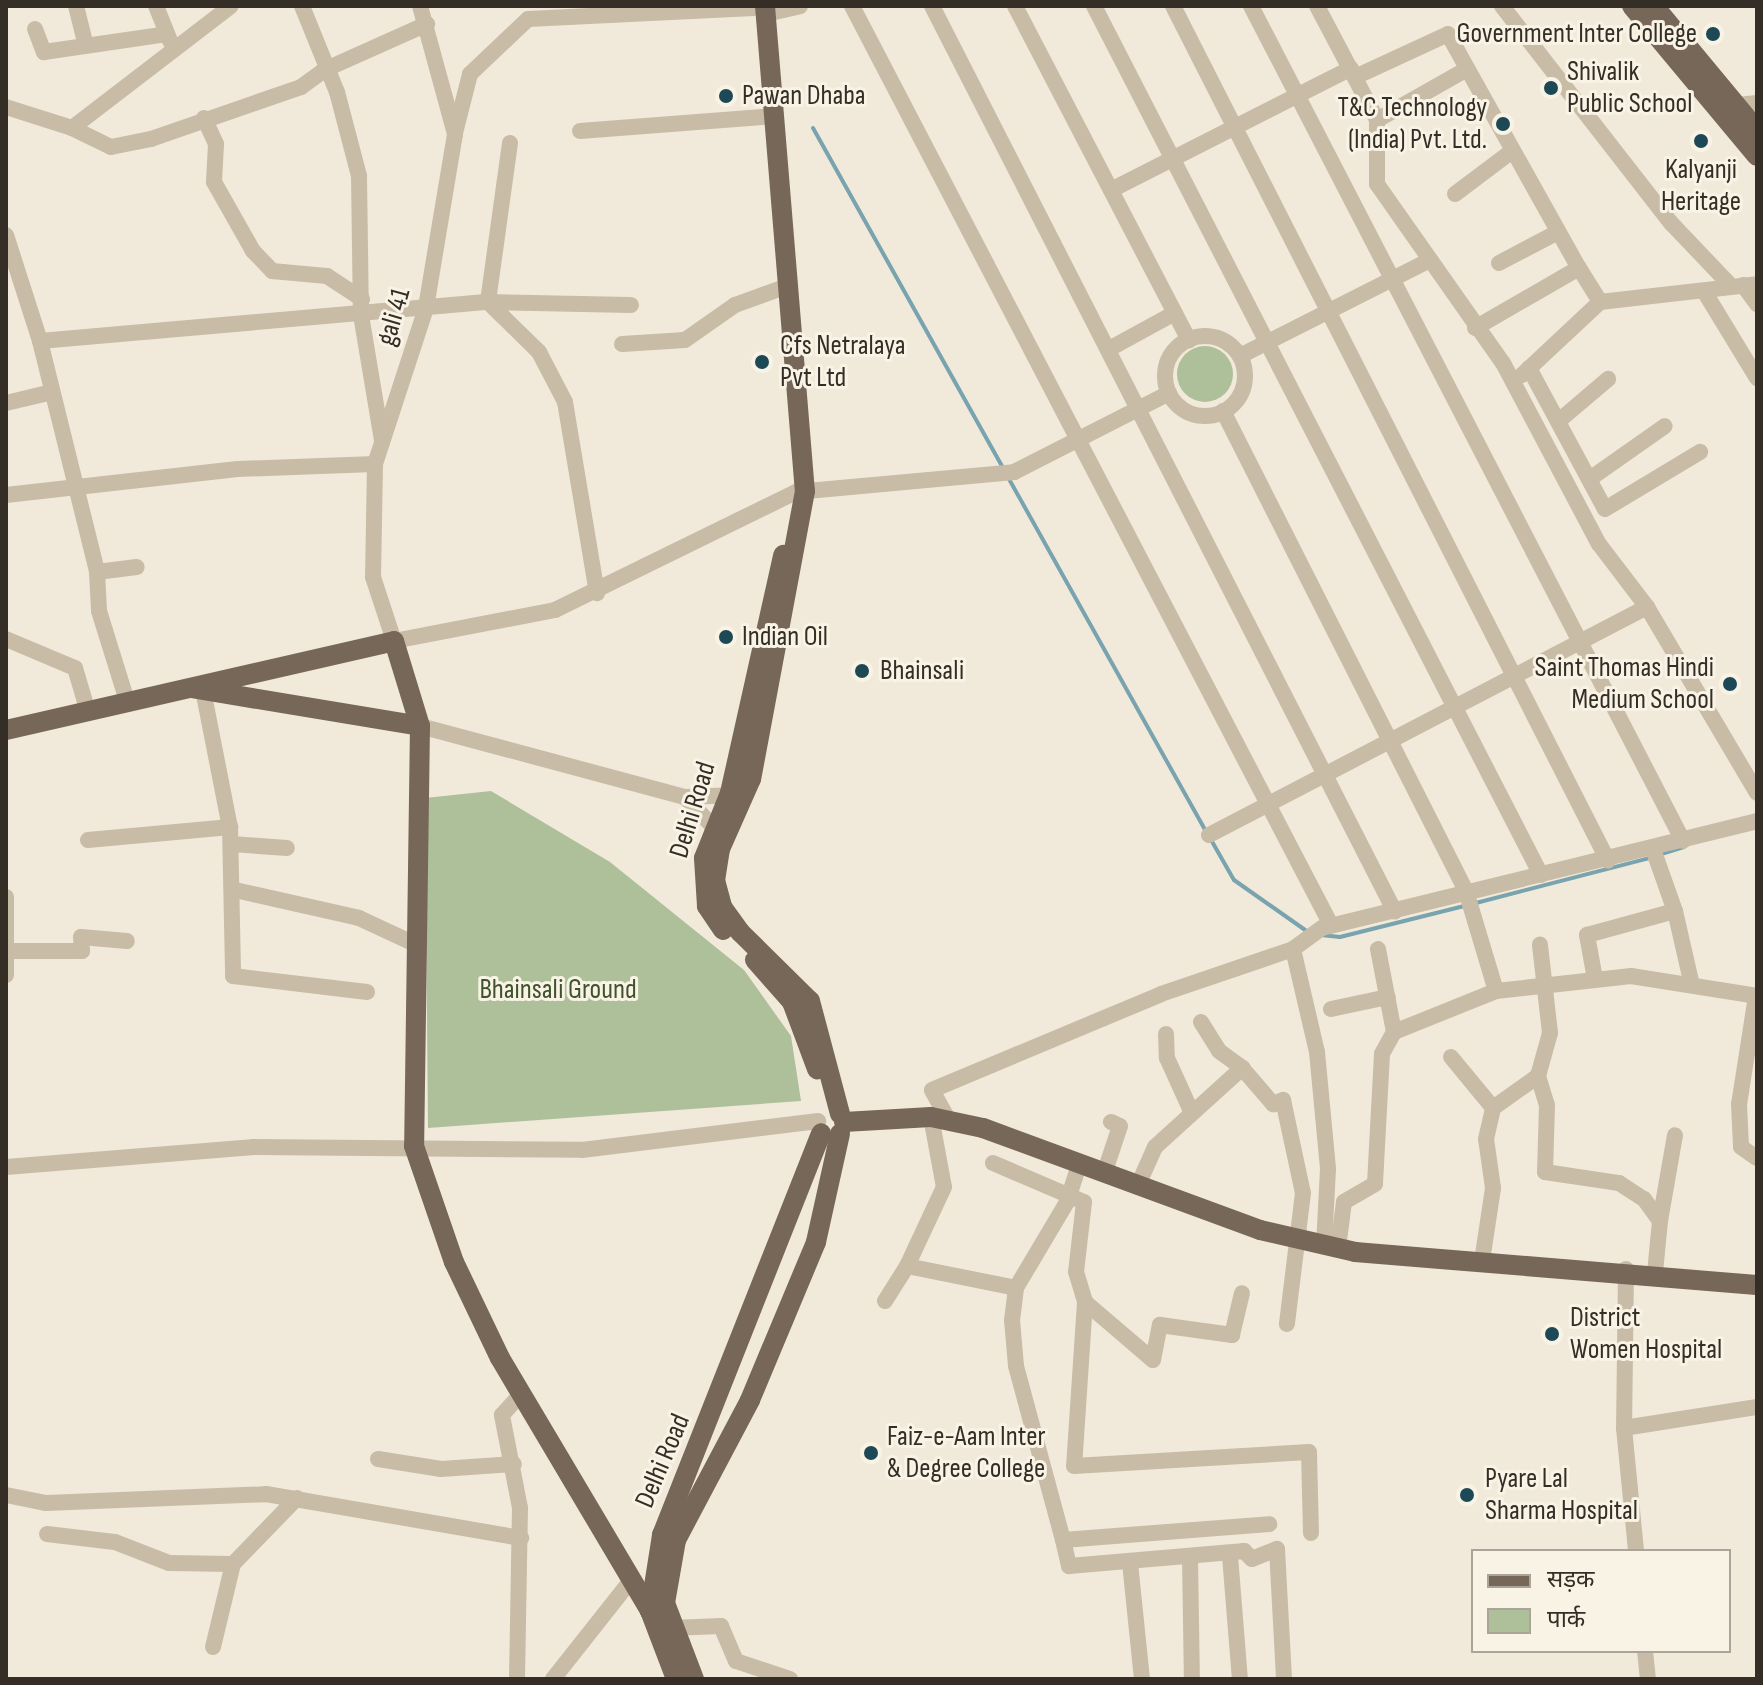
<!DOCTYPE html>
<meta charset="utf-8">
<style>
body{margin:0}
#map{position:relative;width:1763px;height:1685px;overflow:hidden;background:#f1eada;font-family:"Sofia Sans Condensed","Noto Sans Devanagari",sans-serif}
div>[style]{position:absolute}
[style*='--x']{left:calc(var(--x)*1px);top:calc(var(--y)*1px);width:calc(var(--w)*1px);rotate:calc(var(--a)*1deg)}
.green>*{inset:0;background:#adc09a}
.round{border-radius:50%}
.stream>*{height:4px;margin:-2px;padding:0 2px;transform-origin:2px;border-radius:2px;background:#79a3ae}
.minor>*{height:16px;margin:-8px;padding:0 8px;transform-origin:8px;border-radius:8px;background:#c9bca6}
.minor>.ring{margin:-8px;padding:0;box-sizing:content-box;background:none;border:16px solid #c9bca6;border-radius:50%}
.major>*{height:20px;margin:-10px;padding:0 10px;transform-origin:10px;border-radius:10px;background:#776758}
.dots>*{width:22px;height:22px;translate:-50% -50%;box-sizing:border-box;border:4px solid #f9f3e6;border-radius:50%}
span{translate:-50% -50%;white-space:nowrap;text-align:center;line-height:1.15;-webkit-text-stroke:6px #f9f3e6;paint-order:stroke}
.poi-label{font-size:28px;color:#352e27}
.right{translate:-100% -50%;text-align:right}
.left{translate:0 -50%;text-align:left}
.street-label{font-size:28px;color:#352e27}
.park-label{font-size:28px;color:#3e532b}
.frame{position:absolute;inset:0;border:8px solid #352e27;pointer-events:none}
.legend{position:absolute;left:1471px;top:1549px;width:260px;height:104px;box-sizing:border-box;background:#f9f3e6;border:2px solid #aba49a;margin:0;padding:10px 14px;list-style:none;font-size:24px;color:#352e27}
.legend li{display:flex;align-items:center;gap:16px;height:40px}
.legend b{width:40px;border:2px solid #aba49a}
</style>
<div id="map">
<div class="green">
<i class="round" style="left:1177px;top:346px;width:56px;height:56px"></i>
<i style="clip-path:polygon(491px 791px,610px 862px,744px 970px,791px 1036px,801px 1101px,428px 1128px,425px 798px)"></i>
</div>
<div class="stream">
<i style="--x:813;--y:128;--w:389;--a:60.8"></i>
<i style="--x:1009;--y:479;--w:403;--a:60.8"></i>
<i style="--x:1210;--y:838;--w:48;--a:60.3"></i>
<i style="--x:1234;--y:880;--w:90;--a:35.1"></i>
<i style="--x:1658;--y:855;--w:27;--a:-17"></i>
<i style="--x:1472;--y:904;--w:184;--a:-14.5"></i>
<i style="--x:1321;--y:935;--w:19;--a:6"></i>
<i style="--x:1340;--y:937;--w:128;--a:-14"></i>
</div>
<div class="minor">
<i style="--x:76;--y:6;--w:41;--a:76"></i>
<i style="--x:156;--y:6;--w:38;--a:68"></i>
<i style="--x:302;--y:6;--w:93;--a:67.9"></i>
<i style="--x:337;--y:92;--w:87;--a:75.3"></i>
<i style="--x:359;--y:176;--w:139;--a:89.2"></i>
<i style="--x:361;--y:315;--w:128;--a:80.5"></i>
<i style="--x:420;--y:6;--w:133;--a:74.7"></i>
<i style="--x:455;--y:134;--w:176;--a:99.5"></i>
<i style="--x:426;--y:308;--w:164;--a:108.1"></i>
<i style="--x:375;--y:464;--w:113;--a:91"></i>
<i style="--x:373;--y:577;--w:67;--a:71.8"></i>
<i style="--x:394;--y:641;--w:164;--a:-10.9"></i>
<i style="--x:555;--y:610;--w:268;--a:-26.1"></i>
<i style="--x:796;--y:492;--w:219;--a:-5.2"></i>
<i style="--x:1014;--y:472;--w:174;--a:-27"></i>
<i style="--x:852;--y:6;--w:1036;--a:62.47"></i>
<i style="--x:932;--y:6;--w:1017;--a:62.93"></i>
<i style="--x:1015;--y:6;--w:377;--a:62.5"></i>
<i style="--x:1094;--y:6;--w:977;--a:62.78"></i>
<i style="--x:1173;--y:6;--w:959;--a:63.03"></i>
<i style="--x:1251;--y:6;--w:940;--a:62.64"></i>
<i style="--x:1317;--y:6;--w:129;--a:62.2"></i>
<i style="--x:1377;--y:120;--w:64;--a:90"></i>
<i style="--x:1377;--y:184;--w:219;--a:54.9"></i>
<i style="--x:1503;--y:363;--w:205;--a:62.1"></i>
<i style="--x:1599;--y:544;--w:79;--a:52.7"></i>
<i style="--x:1647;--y:607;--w:216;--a:59.4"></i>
<i style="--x:1502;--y:6;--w:276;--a:52.1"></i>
<i style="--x:1672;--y:224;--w:86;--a:46.4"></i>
<i style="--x:766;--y:14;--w:35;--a:-13"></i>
<i style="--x:35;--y:29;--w:25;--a:69"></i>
<i style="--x:44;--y:52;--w:124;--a:-8.3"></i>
<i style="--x:1355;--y:77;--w:102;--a:-24.8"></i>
<i style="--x:1448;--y:34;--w:268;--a:60.8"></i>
<i style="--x:1728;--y:106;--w:29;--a:-6"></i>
<i style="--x:6;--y:107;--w:69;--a:17.7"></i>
<i style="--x:72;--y:128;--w:200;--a:-37.5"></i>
<i style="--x:204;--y:118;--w:29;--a:65"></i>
<i style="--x:216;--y:144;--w:38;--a:93"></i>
<i style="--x:214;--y:182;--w:79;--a:60.5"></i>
<i style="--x:253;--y:251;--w:28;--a:46"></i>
<i style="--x:272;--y:271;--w:55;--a:5.2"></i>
<i style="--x:327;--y:276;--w:42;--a:33.3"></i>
<i style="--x:1377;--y:120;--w:103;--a:-29.5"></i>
<i style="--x:72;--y:128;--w:43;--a:26"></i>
<i style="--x:111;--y:147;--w:41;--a:-11.3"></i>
<i style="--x:151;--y:139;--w:159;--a:-19.1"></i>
<i style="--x:301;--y:87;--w:29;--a:-36"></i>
<i style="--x:324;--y:70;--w:113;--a:-24.1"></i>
<i style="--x:580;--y:131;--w:183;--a:-4.4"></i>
<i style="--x:455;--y:133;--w:61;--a:-75.7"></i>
<i style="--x:470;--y:74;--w:80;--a:-43.5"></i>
<i style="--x:528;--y:19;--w:226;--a:-2.8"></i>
<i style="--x:510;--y:143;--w:161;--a:97.9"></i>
<i style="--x:488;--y:302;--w:71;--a:44.4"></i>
<i style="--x:539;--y:352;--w:56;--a:62.5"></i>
<i style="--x:565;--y:402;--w:194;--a:80.5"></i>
<i style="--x:1111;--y:190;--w:269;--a:-26.9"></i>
<i style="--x:1455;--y:194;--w:70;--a:-36.9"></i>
<i style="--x:6;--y:235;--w:111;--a:72.2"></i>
<i style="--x:40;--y:341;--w:238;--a:76.1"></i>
<i style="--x:97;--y:572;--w:39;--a:87"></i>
<i style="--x:99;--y:611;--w:97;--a:72.7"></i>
<i style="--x:1499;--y:263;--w:67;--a:-27.7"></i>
<i style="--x:1743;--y:285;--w:24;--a:54"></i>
<i style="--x:1704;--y:291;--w:102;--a:58.7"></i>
<i style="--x:1475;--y:328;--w:120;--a:-30"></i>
<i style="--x:1579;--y:268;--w:40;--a:58"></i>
<i style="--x:1600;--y:302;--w:158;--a:-6.5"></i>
<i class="ring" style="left:1165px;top:336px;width:64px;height:64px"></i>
<i style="--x:40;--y:341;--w:450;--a:-5"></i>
<i style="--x:488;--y:302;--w:143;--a:1.2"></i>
<i style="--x:622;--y:344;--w:63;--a:-3.6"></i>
<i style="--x:685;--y:340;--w:61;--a:-35"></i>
<i style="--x:735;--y:305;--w:47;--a:-20"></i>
<i style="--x:1109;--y:349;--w:75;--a:-28.6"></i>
<i style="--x:1240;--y:356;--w:213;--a:-26.8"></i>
<i style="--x:1529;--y:368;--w:160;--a:61.7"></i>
<i style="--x:1605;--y:509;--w:111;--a:-31"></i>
<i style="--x:1522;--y:375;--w:107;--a:-43.1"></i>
<i style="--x:6;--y:403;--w:47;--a:-13.4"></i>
<i style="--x:1223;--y:411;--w:538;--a:63.15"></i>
<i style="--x:1466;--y:891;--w:104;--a:73.3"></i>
<i style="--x:1496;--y:991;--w:110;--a:158.1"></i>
<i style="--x:1394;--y:1032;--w:25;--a:119"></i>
<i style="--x:1382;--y:1054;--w:130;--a:93.1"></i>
<i style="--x:1375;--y:1184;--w:36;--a:150"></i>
<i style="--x:1344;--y:1202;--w:46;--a:97.4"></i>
<i style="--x:1561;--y:419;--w:62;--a:-40.4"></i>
<i style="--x:1591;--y:478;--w:90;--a:-35.1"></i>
<i style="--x:6;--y:495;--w:233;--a:-6.4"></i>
<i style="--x:238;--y:469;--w:137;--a:-2.1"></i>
<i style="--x:97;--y:572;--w:40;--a:-7.1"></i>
<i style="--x:6;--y:639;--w:75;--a:22.8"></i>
<i style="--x:75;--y:668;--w:46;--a:73.5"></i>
<i style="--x:203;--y:690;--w:140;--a:78.9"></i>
<i style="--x:230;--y:827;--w:149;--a:88.8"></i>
<i style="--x:233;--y:976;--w:135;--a:6.8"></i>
<i style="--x:420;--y:726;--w:274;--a:15"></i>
<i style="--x:685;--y:797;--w:52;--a:-2.2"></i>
<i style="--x:685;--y:797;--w:55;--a:46.5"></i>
<i style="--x:1209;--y:835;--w:494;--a:-27.5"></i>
<i style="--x:88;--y:840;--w:143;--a:-5.2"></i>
<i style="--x:232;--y:844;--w:55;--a:4.2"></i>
<i style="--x:1653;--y:849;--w:66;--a:70.5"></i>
<i style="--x:235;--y:890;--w:127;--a:12.7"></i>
<i style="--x:359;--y:918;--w:64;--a:25"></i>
<i style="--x:6;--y:897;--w:78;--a:90"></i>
<i style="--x:1293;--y:949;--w:106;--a:76.9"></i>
<i style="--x:1317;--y:1052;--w:118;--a:84.6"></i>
<i style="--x:1328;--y:1169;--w:76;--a:93"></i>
<i style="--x:1378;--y:949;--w:85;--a:79.1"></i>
<i style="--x:7;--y:951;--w:75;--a:0"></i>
<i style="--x:82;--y:951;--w:14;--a:-94"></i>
<i style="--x:81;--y:937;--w:46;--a:5"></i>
<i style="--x:1595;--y:979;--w:45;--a:-100.3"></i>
<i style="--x:1587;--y:935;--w:91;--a:-15.3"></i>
<i style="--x:1675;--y:911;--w:72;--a:77.1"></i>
<i style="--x:1496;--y:991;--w:136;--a:-6.3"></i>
<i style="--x:1631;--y:976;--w:128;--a:9"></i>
<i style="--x:1756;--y:996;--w:109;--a:98.9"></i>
<i style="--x:1739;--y:1104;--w:43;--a:87.3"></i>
<i style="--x:1741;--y:1147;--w:19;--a:35"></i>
<i style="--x:1331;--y:1009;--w:58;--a:-11.9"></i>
<i style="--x:1201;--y:1022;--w:34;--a:58"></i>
<i style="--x:1219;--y:1051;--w:29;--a:36"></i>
<i style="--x:1166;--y:1034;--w:24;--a:88"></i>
<i style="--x:1167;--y:1058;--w:60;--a:65.6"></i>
<i style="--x:1451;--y:1057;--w:66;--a:50.5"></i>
<i style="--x:1538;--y:1076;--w:30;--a:73"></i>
<i style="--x:1547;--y:1105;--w:67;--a:91.7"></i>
<i style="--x:1545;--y:1172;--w:75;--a:8.5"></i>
<i style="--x:1619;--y:1183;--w:30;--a:33"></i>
<i style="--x:1644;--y:1199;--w:27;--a:54"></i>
<i style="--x:1660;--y:1221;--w:52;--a:95.5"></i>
<i style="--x:931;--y:1117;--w:71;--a:79.5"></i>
<i style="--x:944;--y:1187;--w:87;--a:115.1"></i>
<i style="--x:907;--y:1266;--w:111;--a:11.4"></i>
<i style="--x:949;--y:1121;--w:35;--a:-119"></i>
<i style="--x:932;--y:1090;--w:248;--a:-22.7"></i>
<i style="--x:1161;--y:994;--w:139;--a:-18.8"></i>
<i style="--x:1293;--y:949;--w:36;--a:-36"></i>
<i style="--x:1322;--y:928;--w:448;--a:-13.8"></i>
<i style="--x:1080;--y:1162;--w:42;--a:108"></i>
<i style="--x:1067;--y:1202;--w:100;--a:120.7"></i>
<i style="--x:1016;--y:1288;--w:32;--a:97"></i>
<i style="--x:1012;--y:1320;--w:46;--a:85"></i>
<i style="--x:1016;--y:1366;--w:180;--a:74.9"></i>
<i style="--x:1063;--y:1540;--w:207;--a:-4.4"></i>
<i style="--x:993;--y:1163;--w:99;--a:23.2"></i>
<i style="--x:1084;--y:1202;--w:70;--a:96.5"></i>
<i style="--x:1076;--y:1272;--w:31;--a:73"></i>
<i style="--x:1085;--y:1302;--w:89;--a:40.5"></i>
<i style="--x:1153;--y:1360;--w:36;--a:-79"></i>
<i style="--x:1160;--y:1325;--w:73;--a:7.9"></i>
<i style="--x:1232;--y:1335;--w:43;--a:-76.6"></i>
<i style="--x:6;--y:1167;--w:249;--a:-4.6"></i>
<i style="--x:254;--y:1147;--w:328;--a:0.5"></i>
<i style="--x:582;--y:1150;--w:238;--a:-7"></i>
<i style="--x:1105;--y:1171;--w:47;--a:-71.6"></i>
<i style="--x:1120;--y:1126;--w:10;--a:-156"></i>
<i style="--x:1139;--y:1183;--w:39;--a:-66"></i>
<i style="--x:1155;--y:1147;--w:118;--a:-42.2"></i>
<i style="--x:1242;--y:1068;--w:48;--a:49.3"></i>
<i style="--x:1273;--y:1104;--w:11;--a:-22"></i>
<i style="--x:1283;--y:1100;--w:95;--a:77.9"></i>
<i style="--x:1303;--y:1193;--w:132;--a:97"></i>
<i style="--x:1660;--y:1221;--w:87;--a:-80.1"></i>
<i style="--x:1482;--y:1261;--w:74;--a:-81.4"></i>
<i style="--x:1493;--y:1188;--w:49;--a:-98.1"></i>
<i style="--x:1486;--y:1139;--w:32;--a:-77"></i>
<i style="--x:1493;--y:1108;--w:55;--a:-35.4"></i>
<i style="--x:1538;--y:1076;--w:45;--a:-74.4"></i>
<i style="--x:1550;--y:1033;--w:89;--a:-96.5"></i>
<i style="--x:1626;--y:1269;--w:159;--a:90.7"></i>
<i style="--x:1624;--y:1428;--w:124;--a:84.4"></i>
<i style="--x:885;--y:1301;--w:41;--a:-57.8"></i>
<i style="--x:1085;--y:1302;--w:164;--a:93.8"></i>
<i style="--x:1074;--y:1466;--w:235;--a:-3.4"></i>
<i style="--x:1309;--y:1452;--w:81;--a:88.6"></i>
<i style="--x:1624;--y:1428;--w:135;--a:-9"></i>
<i style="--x:378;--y:1459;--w:64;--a:9"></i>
<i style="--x:441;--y:1469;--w:73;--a:-3.9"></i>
<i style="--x:6;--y:1495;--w:41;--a:11.3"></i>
<i style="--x:46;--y:1503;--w:220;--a:-2.3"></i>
<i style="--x:266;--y:1494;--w:259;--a:9.8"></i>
<i style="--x:47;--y:1534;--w:68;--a:6.7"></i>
<i style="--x:115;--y:1542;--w:58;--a:21.3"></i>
<i style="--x:169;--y:1563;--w:64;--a:0.9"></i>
<i style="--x:1063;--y:1540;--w:27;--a:77"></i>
<i style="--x:1069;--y:1566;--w:176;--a:-4.9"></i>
<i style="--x:1244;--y:1551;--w:11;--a:45"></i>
<i style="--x:1252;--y:1559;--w:27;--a:-22"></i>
<i style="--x:1277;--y:1549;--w:130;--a:86.9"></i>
<i style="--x:1230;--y:1556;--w:123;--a:85.4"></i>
<i style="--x:1190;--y:1558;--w:121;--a:89.1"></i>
<i style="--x:1130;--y:1563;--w:117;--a:84.1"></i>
<i style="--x:671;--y:1628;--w:50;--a:-2.3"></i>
<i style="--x:721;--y:1626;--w:38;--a:67"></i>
<i style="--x:736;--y:1661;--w:57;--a:18.4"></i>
<i style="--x:213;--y:1647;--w:85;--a:-76.5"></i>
<i style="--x:233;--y:1564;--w:92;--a:-45.9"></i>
<i style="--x:1645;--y:1651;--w:28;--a:84"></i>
<i style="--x:517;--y:1679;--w:171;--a:-89"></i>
<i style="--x:520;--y:1508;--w:95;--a:-101"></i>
<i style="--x:502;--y:1415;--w:28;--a:-48"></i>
<i style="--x:553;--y:1679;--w:127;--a:-51.7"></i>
</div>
<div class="major">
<i style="--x:765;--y:6;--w:487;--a:85.3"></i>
<i style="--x:805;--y:491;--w:293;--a:100.6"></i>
<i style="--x:751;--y:779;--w:77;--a:113.9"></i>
<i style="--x:720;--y:849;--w:31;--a:99"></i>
<i style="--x:715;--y:880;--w:28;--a:75"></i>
<i style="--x:722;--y:907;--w:31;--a:54"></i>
<i style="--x:740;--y:932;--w:98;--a:44.6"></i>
<i style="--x:810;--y:1001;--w:117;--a:75.1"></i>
<i style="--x:1632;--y:6;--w:195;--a:50.2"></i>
<i style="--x:1654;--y:6;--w:161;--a:50.3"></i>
<i style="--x:191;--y:688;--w:232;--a:9.4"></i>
<i style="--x:6;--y:730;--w:398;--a:-12.9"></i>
<i style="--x:394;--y:641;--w:89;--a:73"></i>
<i style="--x:420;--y:726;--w:420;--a:90.8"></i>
<i style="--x:414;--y:1146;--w:123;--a:71"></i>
<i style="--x:454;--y:1262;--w:106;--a:64.4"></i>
<i style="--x:500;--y:1358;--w:294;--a:59.3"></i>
<i style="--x:650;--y:1611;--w:17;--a:-28"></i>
<i style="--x:723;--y:930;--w:29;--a:-124"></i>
<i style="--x:707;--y:906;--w:48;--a:-93.6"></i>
<i style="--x:704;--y:858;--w:70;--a:-68.2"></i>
<i style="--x:730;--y:793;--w:244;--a:-77.4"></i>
<i style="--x:755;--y:960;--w:56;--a:48.6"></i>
<i style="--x:792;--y:1002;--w:72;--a:69.5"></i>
<i style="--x:844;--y:1122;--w:87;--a:-3.3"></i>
<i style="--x:931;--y:1117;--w:53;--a:11.9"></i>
<i style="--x:983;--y:1128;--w:295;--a:20.2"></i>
<i style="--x:1260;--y:1230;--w:98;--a:13"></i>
<i style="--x:1355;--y:1252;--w:403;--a:4.7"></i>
<i style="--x:676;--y:1679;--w:73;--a:-110.9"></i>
<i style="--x:650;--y:1611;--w:77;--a:-81"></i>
<i style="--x:662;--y:1535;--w:432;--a:-68.4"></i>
<i style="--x:694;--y:1679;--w:81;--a:-110.9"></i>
<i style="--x:665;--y:1603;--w:64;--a:-80.1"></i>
<i style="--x:676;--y:1540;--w:158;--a:-62.1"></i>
<i style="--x:750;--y:1400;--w:171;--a:-67.3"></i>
<i style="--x:816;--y:1242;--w:111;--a:-77.5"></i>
</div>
<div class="dots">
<i style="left:1713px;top:34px;background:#1d4956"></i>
<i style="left:1551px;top:88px;background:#1d4956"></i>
<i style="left:726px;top:96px;background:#1d4956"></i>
<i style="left:1503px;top:124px;background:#1d4956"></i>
<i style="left:1701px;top:141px;background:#1d4956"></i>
<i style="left:762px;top:362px;background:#1d4956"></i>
<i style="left:726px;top:637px;background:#1d4956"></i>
<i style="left:862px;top:671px;background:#1d4956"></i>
<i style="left:1730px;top:684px;background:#1d4956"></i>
<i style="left:1552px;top:1334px;background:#1d4956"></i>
<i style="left:871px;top:1453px;background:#1d4956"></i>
<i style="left:1467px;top:1495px;background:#1d4956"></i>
</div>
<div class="poi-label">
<span class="right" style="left:1697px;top:34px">Government Inter College</span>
<span class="left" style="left:1567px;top:88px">Shivalik<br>Public School</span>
<span class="left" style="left:742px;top:96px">Pawan Dhaba</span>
<span class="right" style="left:1487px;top:124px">T&amp;C Technology<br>(India) Pvt. Ltd.</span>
<span style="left:1701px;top:186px">Kalyanji<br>Heritage</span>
<span class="left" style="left:780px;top:362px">Cfs Netralaya<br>Pvt Ltd</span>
<span class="left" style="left:742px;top:637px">Indian Oil</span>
<span class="right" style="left:1714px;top:684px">Saint Thomas Hindi<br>Medium School</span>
<span class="left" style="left:880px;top:671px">Bhainsali</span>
<span class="left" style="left:1570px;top:1334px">District<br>Women Hospital</span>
<span class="left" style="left:887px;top:1453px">Faiz-e-Aam Inter<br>&amp; Degree College</span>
<span class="left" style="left:1485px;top:1495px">Pyare Lal<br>Sharma Hospital</span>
</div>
<div class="street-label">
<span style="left:394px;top:317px;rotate:-74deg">gali 41</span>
<span style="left:693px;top:810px;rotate:-73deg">Delhi Road</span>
<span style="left:663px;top:1461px;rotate:-67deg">Delhi Road</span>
</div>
<div class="park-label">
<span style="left:558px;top:990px">Bhainsali Ground</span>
</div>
<div class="frame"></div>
<ul class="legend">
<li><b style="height:10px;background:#776758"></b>सड़क</li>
<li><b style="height:22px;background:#adc09a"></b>पार्क</li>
</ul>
</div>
